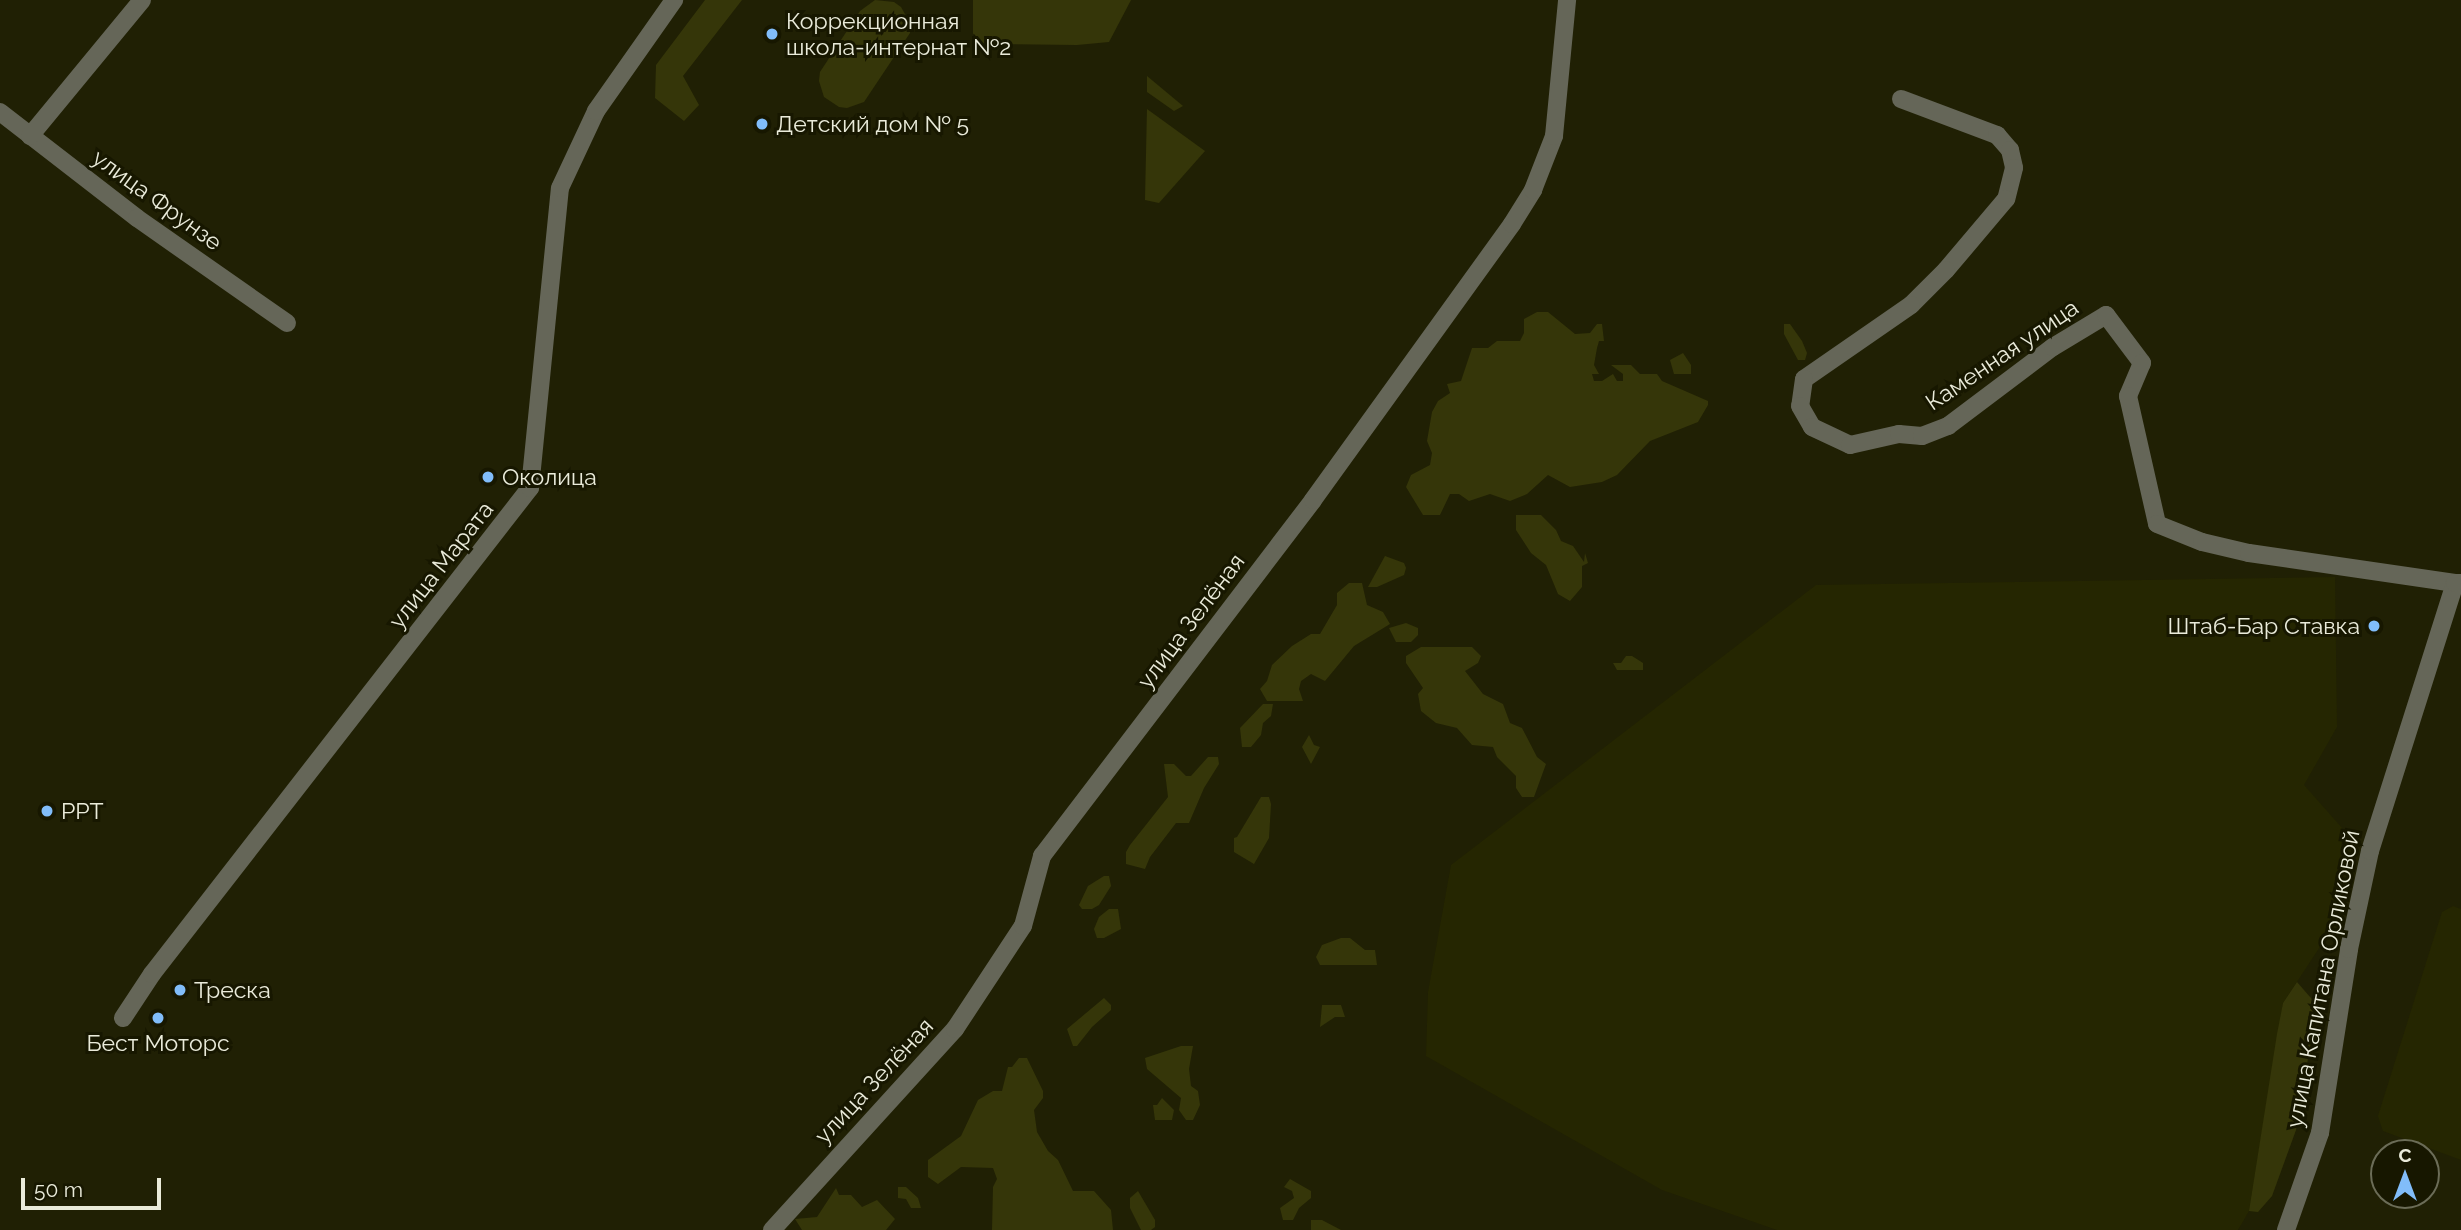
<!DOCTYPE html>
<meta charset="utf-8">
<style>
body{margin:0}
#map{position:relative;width:2461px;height:1230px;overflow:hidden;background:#202004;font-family:Raleway,sans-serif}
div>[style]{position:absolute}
.built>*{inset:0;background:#252601}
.green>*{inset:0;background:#353609}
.minor>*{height:18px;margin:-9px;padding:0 9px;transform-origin:9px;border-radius:9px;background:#656658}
.dots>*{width:19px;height:19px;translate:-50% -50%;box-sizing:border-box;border:4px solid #171700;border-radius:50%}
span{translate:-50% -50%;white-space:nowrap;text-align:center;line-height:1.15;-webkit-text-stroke:6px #171700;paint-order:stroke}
.poi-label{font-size:23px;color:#eaebda}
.left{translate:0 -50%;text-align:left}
.right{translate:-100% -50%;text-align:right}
.street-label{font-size:23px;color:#eaebda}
.north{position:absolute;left:2370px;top:1139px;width:70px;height:70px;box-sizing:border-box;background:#171700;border:2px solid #6b6c57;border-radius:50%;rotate:0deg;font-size:19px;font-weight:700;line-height:28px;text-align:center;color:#eaebda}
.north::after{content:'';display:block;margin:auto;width:24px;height:32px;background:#81bdfa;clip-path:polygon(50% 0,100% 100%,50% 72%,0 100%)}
.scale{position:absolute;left:21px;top:1178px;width:140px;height:32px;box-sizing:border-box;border:4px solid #eaebda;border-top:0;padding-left:9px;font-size:21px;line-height:24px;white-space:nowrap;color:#eaebda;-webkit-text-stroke:5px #171700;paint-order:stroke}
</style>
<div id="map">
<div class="built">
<div style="clip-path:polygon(2335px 577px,2337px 727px,2304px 785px,2343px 829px,2333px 927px,2283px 1003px,2249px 1211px,2238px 1230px,1777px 1230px,1662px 1190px,1426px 1056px,1428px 992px,1451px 865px,1816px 585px)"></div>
<div style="clip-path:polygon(2453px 906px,2461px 909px,2461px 1160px,2383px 1131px,2378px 1116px,2442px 912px)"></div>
</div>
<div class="green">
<div style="clip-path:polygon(705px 0,742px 0,683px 76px,699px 105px,684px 121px,655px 98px,656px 65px)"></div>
<div style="clip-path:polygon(875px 0,894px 2px,901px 7px,910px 23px,910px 33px,864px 102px,847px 108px,839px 107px,824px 97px,819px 81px,820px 72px,860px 11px)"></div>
<div style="clip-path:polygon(973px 0,1131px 0,1109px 42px,1077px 45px,984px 44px,973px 34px)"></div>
<div style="clip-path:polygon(1147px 76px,1183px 106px,1174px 111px,1147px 92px)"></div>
<div style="clip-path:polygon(1147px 109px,1205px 151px,1159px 203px,1145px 200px)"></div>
<div style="clip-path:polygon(1537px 312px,1548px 312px,1575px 334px,1590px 333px,1597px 324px,1602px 324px,1604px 341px,1599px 341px,1597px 348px,1594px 365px,1599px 374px,1592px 374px,1594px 381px,1602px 381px,1613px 374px,1617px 381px,1623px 381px,1623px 374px,1611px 365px,1631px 365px,1640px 374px,1657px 374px,1662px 381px,1708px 401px,1708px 405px,1698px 422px,1650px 441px,1617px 475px,1602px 482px,1570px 487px,1548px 475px,1527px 494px,1510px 501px,1490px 494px,1469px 501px,1459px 494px,1450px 494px,1440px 515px,1423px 515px,1406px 487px,1411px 475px,1430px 465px,1432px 453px,1427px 441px,1432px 412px,1438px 401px,1450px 393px,1447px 384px,1461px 381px,1472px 348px,1488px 348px,1497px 341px,1520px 341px,1524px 333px,1524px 319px)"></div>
<div style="clip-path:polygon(1784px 324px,1790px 324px,1802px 341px,1807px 353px,1805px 360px,1798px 360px,1784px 334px)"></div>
<div style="clip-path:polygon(1683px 353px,1691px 365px,1691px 374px,1674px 374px,1670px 360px)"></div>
<div style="clip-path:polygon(1516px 515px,1541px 515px,1556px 530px,1561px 541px,1573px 546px,1584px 562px,1585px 553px,1588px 563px,1582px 566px,1582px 587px,1570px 601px,1558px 594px,1546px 565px,1531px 553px,1516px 530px)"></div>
<div style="clip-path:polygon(1385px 556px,1404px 563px,1406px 568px,1404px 575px,1377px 587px,1368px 587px)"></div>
<div style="clip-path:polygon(1349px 583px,1362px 583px,1367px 605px,1383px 612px,1390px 624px,1354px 646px,1325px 681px,1311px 674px,1301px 681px,1299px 689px,1303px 701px,1267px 701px,1260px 689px,1267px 681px,1272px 665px,1292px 646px,1311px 634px,1320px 634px,1337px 605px,1337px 593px)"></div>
<div style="clip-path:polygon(1406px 623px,1418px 628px,1418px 635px,1411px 642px,1396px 642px,1389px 628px)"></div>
<div style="clip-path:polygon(1421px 647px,1472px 647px,1481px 656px,1478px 663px,1465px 671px,1483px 694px,1503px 704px,1510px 723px,1522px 728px,1537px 757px,1546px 764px,1534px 797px,1522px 797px,1516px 788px,1516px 776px,1497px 757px,1493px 747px,1472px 745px,1457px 728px,1436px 723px,1421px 711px,1418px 694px,1423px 688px,1406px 663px,1406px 656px)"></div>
<div style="clip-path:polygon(1626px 656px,1632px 656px,1643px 663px,1643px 670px,1617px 670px,1613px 663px,1621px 663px)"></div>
<div style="clip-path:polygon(1263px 704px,1273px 704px,1271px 716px,1263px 723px,1261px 735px,1251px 747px,1242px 747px,1240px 728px)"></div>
<div style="clip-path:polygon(1309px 735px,1314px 745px,1320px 747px,1311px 764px,1302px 747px)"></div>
<div style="clip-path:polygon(1208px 757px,1218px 757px,1219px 764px,1204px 788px,1189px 823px,1176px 823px,1150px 857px,1145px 869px,1126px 864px,1126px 852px,1130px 845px,1168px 797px,1164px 764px,1174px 764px,1186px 776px,1191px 776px)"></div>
<div style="clip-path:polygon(1261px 797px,1269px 797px,1271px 804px,1269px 838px,1254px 864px,1234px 852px,1234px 838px,1237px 837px)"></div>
<div style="clip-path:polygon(1104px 876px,1109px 876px,1111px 886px,1099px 905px,1092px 909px,1082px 909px,1079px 905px,1088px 886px)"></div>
<div style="clip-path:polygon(1109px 909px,1118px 909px,1121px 929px,1104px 938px,1097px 938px,1094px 929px,1099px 917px)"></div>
<div style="clip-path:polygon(1341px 938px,1350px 938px,1365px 950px,1375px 950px,1377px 965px,1320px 965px,1316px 957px,1322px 945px)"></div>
<div style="clip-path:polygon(2297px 982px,2317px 1005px,2296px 1130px,2272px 1196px,2258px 1212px,2249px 1211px,2277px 1034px,2283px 1003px)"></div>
<div style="clip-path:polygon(1104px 998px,1111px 1005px,1111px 1010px,1092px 1027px,1077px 1046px,1073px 1046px,1067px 1029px)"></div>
<div style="clip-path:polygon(1322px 1005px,1341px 1005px,1345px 1017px,1335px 1017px,1320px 1027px)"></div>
<div style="clip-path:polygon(1181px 1046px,1193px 1046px,1189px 1069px,1191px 1086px,1198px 1091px,1200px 1105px,1193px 1120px,1186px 1120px,1179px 1110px,1181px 1098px,1147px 1069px,1145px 1058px)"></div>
<div style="clip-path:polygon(1019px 1058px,1027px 1058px,1043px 1091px,1043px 1098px,1034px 1110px,1037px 1132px,1048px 1151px,1058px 1160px,1073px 1191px,1094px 1191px,1111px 1210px,1113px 1230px,992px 1230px,993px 1187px,997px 1179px,993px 1168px,961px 1167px,938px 1184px,928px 1177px,928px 1160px,961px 1136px,978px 1100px,993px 1091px,1002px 1091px,1008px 1067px,1012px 1067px)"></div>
<div style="clip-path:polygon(1162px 1098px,1174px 1110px,1172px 1120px,1155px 1120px,1153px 1105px,1157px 1105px)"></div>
<div style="clip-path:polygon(1290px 1179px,1311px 1191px,1311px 1198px,1299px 1208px,1293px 1220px,1283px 1220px,1280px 1208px,1294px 1198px,1292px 1191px,1284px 1187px)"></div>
<div style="clip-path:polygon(898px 1187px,906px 1187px,918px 1198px,921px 1208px,911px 1208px,906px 1199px,898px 1198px)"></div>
<div style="clip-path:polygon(836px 1188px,839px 1195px,851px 1195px,862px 1207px,877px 1200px,895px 1219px,886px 1230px,802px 1230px,795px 1219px,817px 1217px)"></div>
<div style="clip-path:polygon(1138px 1191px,1155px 1220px,1155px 1227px,1151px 1230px,1141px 1230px,1130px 1208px,1130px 1198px)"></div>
<div style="clip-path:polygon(1311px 1220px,1322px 1220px,1341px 1230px,1311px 1230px)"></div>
</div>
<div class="minor">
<div style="left:1901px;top:99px;width:103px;rotate:20.6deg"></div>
<div style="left:1997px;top:135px;width:20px;rotate:49deg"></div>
<div style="left:2010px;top:150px;width:18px;rotate:77deg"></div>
<div style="left:2014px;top:168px;width:32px;rotate:104deg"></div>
<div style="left:2006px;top:199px;width:93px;rotate:130.2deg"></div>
<div style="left:1946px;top:270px;width:49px;rotate:135deg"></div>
<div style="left:1911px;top:305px;width:130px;rotate:145.3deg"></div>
<div style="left:1804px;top:379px;width:27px;rotate:98deg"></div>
<div style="left:1800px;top:406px;width:24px;rotate:60deg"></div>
<div style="left:1812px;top:427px;width:42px;rotate:25.3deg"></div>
<div style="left:1850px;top:445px;width:50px;rotate:-12.7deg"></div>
<div style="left:1899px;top:434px;width:23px;rotate:5deg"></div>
<div style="left:1922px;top:436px;width:28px;rotate:-21deg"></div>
<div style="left:1948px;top:426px;width:131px;rotate:-37deg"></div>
<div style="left:2053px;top:347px;width:62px;rotate:-31.1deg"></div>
<div style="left:2106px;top:315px;width:60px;rotate:53.1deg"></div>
<div style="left:2142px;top:363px;width:36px;rotate:113deg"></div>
<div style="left:2128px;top:396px;width:131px;rotate:77.2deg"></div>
<div style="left:2157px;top:524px;width:48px;rotate:21.8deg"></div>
<div style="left:2202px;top:542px;width:48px;rotate:13.2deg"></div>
<div style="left:2249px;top:553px;width:208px;rotate:8.3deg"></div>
<div style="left:0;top:112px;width:173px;rotate:37.7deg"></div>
<div style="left:137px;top:218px;width:183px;rotate:35deg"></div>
<div style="left:30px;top:136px;width:176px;rotate:-50.5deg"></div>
<div style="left:123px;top:1018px;width:53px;rotate:-56.6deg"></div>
<div style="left:152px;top:974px;width:616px;rotate:-52.13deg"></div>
<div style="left:530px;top:488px;width:301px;rotate:-84.3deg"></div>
<div style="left:560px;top:188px;width:85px;rotate:-64.9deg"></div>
<div style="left:596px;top:111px;width:136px;rotate:-54.9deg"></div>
<div style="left:772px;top:1230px;width:272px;rotate:-47.7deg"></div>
<div style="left:955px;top:1029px;width:123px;rotate:-56.6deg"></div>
<div style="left:1023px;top:926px;width:73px;rotate:-74.8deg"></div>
<div style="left:1042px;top:856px;width:447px;rotate:-52.7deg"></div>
<div style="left:1313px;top:500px;width:340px;rotate:-54.2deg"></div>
<div style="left:1512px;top:224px;width:40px;rotate:-58deg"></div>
<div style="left:1533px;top:190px;width:58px;rotate:-68.7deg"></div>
<div style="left:1554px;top:136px;width:137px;rotate:-84.5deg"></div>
<div style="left:2286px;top:1230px;width:103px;rotate:-70.7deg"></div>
<div style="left:2320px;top:1133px;width:186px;rotate:-81deg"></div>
<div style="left:2349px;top:949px;width:100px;rotate:-77.9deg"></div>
<div style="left:2370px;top:851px;width:281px;rotate:-72.4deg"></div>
<div style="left:2455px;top:583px;width:6px"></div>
</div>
<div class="dots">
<div style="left:772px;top:34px;background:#81bdfa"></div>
<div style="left:762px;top:124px;background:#81bdfa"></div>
<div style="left:488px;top:477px;background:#81bdfa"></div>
<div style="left:2374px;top:626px;background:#81bdfa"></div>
<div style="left:47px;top:811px;background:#81bdfa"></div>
<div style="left:180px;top:990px;background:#81bdfa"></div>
<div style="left:158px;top:1018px;background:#81bdfa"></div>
</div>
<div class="poi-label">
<span class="left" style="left:786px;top:34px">Коррекционная<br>школа-интернат №2</span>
<span class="left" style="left:776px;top:124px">Детский дом № 5</span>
<span class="left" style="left:502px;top:477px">Околица</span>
<span class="right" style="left:2360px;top:626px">Штаб-Бар Ставка</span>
<span class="left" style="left:61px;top:811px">РРТ</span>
<span class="left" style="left:194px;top:990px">Треска</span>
<span style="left:158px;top:1043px">Бест Моторс</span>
</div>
<div class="street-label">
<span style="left:157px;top:200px;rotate:36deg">улица Фрунзе</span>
<span style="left:2002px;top:355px;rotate:-34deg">Каменная улица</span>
<span style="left:441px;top:565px;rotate:-52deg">улица Марата</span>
<span style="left:1191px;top:621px;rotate:-53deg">улица Зелёная</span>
<span style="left:2323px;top:979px;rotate:-79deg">улица Капитана Орликовой</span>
<span style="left:874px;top:1081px;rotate:-47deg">улица Зелёная</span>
</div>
<div class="north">С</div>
<div class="scale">50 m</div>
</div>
